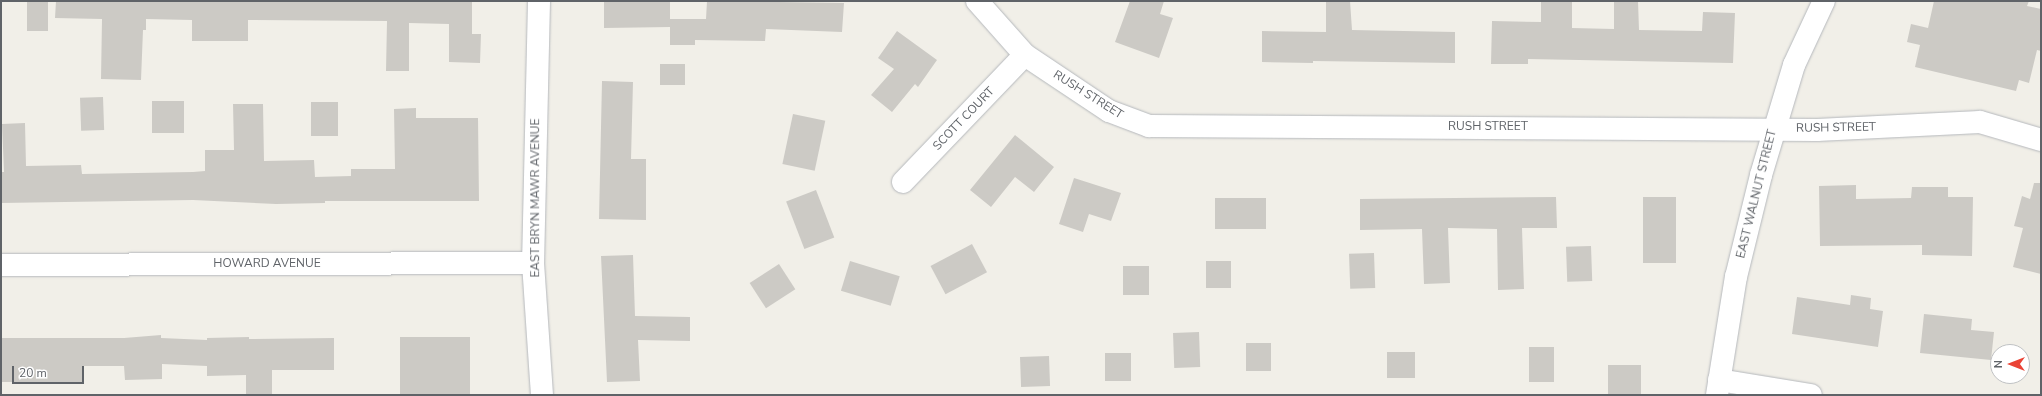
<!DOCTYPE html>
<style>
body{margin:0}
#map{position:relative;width:2042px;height:396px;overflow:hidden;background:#f1efe8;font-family:"Nunito Sans",sans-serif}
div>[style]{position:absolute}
.building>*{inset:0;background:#cccac5;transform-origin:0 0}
.roads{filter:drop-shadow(0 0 1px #b5b8bc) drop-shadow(0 0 1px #b5b8bc)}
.street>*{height:22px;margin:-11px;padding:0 11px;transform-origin:11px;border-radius:11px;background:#fff}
.secondary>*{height:22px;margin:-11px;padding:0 11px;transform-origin:11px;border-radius:11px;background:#fff}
span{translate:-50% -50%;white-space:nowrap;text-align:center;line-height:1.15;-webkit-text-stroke:3.5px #fff;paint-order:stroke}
.street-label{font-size:12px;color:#5f6368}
.frame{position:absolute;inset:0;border:2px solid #5f6368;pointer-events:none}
.north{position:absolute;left:1990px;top:344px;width:40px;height:40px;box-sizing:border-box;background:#fff;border:1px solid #bfc1c3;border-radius:50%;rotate:270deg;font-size:11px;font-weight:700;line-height:16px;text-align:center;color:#5f6368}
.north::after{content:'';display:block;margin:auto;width:14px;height:18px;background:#ea4335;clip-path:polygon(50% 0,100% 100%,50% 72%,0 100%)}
.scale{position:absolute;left:12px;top:366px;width:72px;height:18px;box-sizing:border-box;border:2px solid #5f6368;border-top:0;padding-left:5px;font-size:12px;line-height:14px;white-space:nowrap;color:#5f6368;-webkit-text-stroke:3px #fff;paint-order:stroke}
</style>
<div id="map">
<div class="building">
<div style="left:27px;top:1px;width:21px;height:30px"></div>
<div style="clip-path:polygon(56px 1px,472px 1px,472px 34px,481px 34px,480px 63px,449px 62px,449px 24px,409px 23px,409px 71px,386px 71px,387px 21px,248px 20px,248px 41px,192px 41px,192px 20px,146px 19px,146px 30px,143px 30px,141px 80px,101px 79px,102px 19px,55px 18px)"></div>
<div style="clip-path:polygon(604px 1px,670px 1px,670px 19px,706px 19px,707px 1px,844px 3px,842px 32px,766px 29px,765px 41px,695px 40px,695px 45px,670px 45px,670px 27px,604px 28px)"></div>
<div style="clip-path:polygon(1130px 1px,1164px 1px,1160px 14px,1173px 18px,1159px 58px,1115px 42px)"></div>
<div style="clip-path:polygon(1326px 1px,1350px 1px,1352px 30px,1455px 32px,1455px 63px,1313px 61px,1313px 63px,1262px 62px,1262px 31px,1326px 32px)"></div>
<div style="clip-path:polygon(1541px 1px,1572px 1px,1572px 28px,1614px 29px,1614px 1px,1638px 1px,1639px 30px,1702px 31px,1703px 12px,1735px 13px,1733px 63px,1528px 59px,1528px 64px,1491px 64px,1492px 21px,1541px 22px)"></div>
<div style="clip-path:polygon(1934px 1px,2029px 1px,2027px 6px,2041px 9px,2041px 51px,2037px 50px,2029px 83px,2019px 80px,2016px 91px,1915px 67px,1920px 45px,1907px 42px,1911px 24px,1928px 28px)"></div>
<div style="clip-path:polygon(897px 31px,937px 60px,918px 87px,915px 84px,892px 112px,871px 95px,894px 69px,878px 58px)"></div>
<div style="left:660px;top:64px;width:25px;height:21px"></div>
<div style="clip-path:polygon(602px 81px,633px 82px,631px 159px,646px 159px,646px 220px,599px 219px)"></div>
<div style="left:103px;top:97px;width:33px;height:23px;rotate:88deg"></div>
<div style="left:152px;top:101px;width:32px;height:32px"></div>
<div style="left:311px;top:102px;width:27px;height:34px"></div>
<div style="clip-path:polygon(233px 104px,263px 104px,264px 161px,314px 160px,315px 177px,351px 176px,351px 169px,395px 169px,394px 109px,416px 108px,416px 118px,478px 118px,479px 201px,325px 201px,325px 203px,276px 204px,193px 200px,1px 203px,1px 172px,4px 172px,2px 124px,25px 123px,26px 166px,81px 165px,82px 174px,193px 172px,205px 171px,205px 150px,234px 150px)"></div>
<div style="left:793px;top:114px;width:33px;height:51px;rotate:12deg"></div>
<div style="clip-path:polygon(1015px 135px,1054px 167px,1034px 192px,1015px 177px,991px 207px,970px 190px)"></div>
<div style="clip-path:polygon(1074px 178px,1121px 193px,1111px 221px,1089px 214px,1083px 232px,1059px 224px)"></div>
<div style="clip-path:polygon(2034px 183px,2041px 183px,2041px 274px,2013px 267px,2023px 228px,2014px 226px,2022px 196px,2030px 199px)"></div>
<div style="clip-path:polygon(1856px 185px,1856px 199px,1911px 198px,1912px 187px,1948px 187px,1948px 197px,1973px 197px,1972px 256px,1922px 255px,1922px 245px,1820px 246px,1819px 186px)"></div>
<div style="left:816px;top:190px;width:51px;height:32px;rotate:69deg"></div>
<div style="clip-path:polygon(1556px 197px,1557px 228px,1522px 228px,1524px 289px,1498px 290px,1497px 229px,1448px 228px,1450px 283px,1424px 284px,1422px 229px,1360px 230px,1360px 199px)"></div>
<div style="left:1643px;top:197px;width:33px;height:66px"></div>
<div style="left:1215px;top:198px;width:51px;height:31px"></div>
<div style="left:972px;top:244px;width:32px;height:47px;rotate:62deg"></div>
<div style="left:1591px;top:246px;width:35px;height:25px;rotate:88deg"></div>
<div style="left:1374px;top:253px;width:35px;height:25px;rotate:88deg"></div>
<div style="clip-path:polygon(633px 255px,635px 316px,690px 317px,690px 341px,638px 340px,640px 381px,607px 382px,601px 256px)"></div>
<div style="left:850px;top:261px;width:52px;height:31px;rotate:17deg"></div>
<div style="left:1231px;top:261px;width:27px;height:25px;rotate:90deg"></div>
<div style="left:779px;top:264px;width:30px;height:35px;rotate:57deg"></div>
<div style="left:1123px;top:266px;width:26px;height:29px"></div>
<div style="clip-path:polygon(1851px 295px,1871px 298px,1870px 309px,1883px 311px,1878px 347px,1792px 334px,1797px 297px,1850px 305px)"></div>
<div style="clip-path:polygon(1924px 314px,1972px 319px,1971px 330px,1994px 332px,1991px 360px,1920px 353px)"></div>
<div style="left:1199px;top:332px;width:35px;height:26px;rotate:88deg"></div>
<div style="clip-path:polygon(161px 335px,161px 338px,207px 340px,207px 338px,249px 337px,249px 339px,334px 338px,334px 370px,272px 370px,272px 395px,246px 395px,246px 375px,207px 376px,207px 366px,162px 364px,162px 379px,125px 380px,124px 366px,83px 366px,83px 382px,1px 382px,1px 338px,124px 338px)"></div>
<div style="left:400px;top:337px;width:70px;height:58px"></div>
<div style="left:1246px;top:343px;width:25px;height:28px"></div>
<div style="left:1529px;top:347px;width:25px;height:35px"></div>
<div style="left:1387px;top:352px;width:28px;height:26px"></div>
<div style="left:1105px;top:353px;width:26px;height:28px"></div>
<div style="left:1049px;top:356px;width:30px;height:29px;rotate:88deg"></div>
<div style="left:1608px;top:365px;width:33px;height:30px"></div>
</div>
<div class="roads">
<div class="street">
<div style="left:539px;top:1px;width:262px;rotate:91.3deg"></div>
<div style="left:533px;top:263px;width:132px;rotate:86.1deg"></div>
<div style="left:977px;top:1px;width:72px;rotate:48.4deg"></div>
<div style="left:1025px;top:55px;width:101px;rotate:33.7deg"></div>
<div style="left:1109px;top:111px;width:43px;rotate:20.6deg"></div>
<div style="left:1149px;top:126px;width:668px;rotate:0.34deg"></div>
<div style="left:1817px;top:130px;width:163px;rotate:-2.8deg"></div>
<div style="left:1980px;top:122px;width:64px;rotate:16.4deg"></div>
<div style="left:903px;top:182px;width:176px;rotate:-46.2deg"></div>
<div style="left:1px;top:265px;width:532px;rotate:-0.22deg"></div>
<div style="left:1719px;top:380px;width:93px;rotate:9.3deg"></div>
</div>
<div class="secondary">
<div style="left:1717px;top:395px;width:120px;rotate:-80.9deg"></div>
<div style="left:1736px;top:277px;width:105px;rotate:-76.2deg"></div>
<div style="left:1761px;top:175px;width:115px;rotate:-73.3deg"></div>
<div style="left:1794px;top:65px;width:71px;rotate:-64.9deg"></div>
</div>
</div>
<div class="street-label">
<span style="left:1088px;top:95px;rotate:32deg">RUSH STREET</span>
<span style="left:964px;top:119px;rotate:-46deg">SCOTT COURT</span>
<span style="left:1488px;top:127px">RUSH STREET</span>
<span style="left:1836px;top:128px;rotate:-1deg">RUSH STREET</span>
<span style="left:1757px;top:194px;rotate:-76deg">EAST WALNUT STREET</span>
<span style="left:536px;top:198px;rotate:-90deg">EAST BRYN MAWR AVENUE</span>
<span style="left:267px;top:264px">HOWARD AVENUE</span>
</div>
<div class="frame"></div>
<div class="north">N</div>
<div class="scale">20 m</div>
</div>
